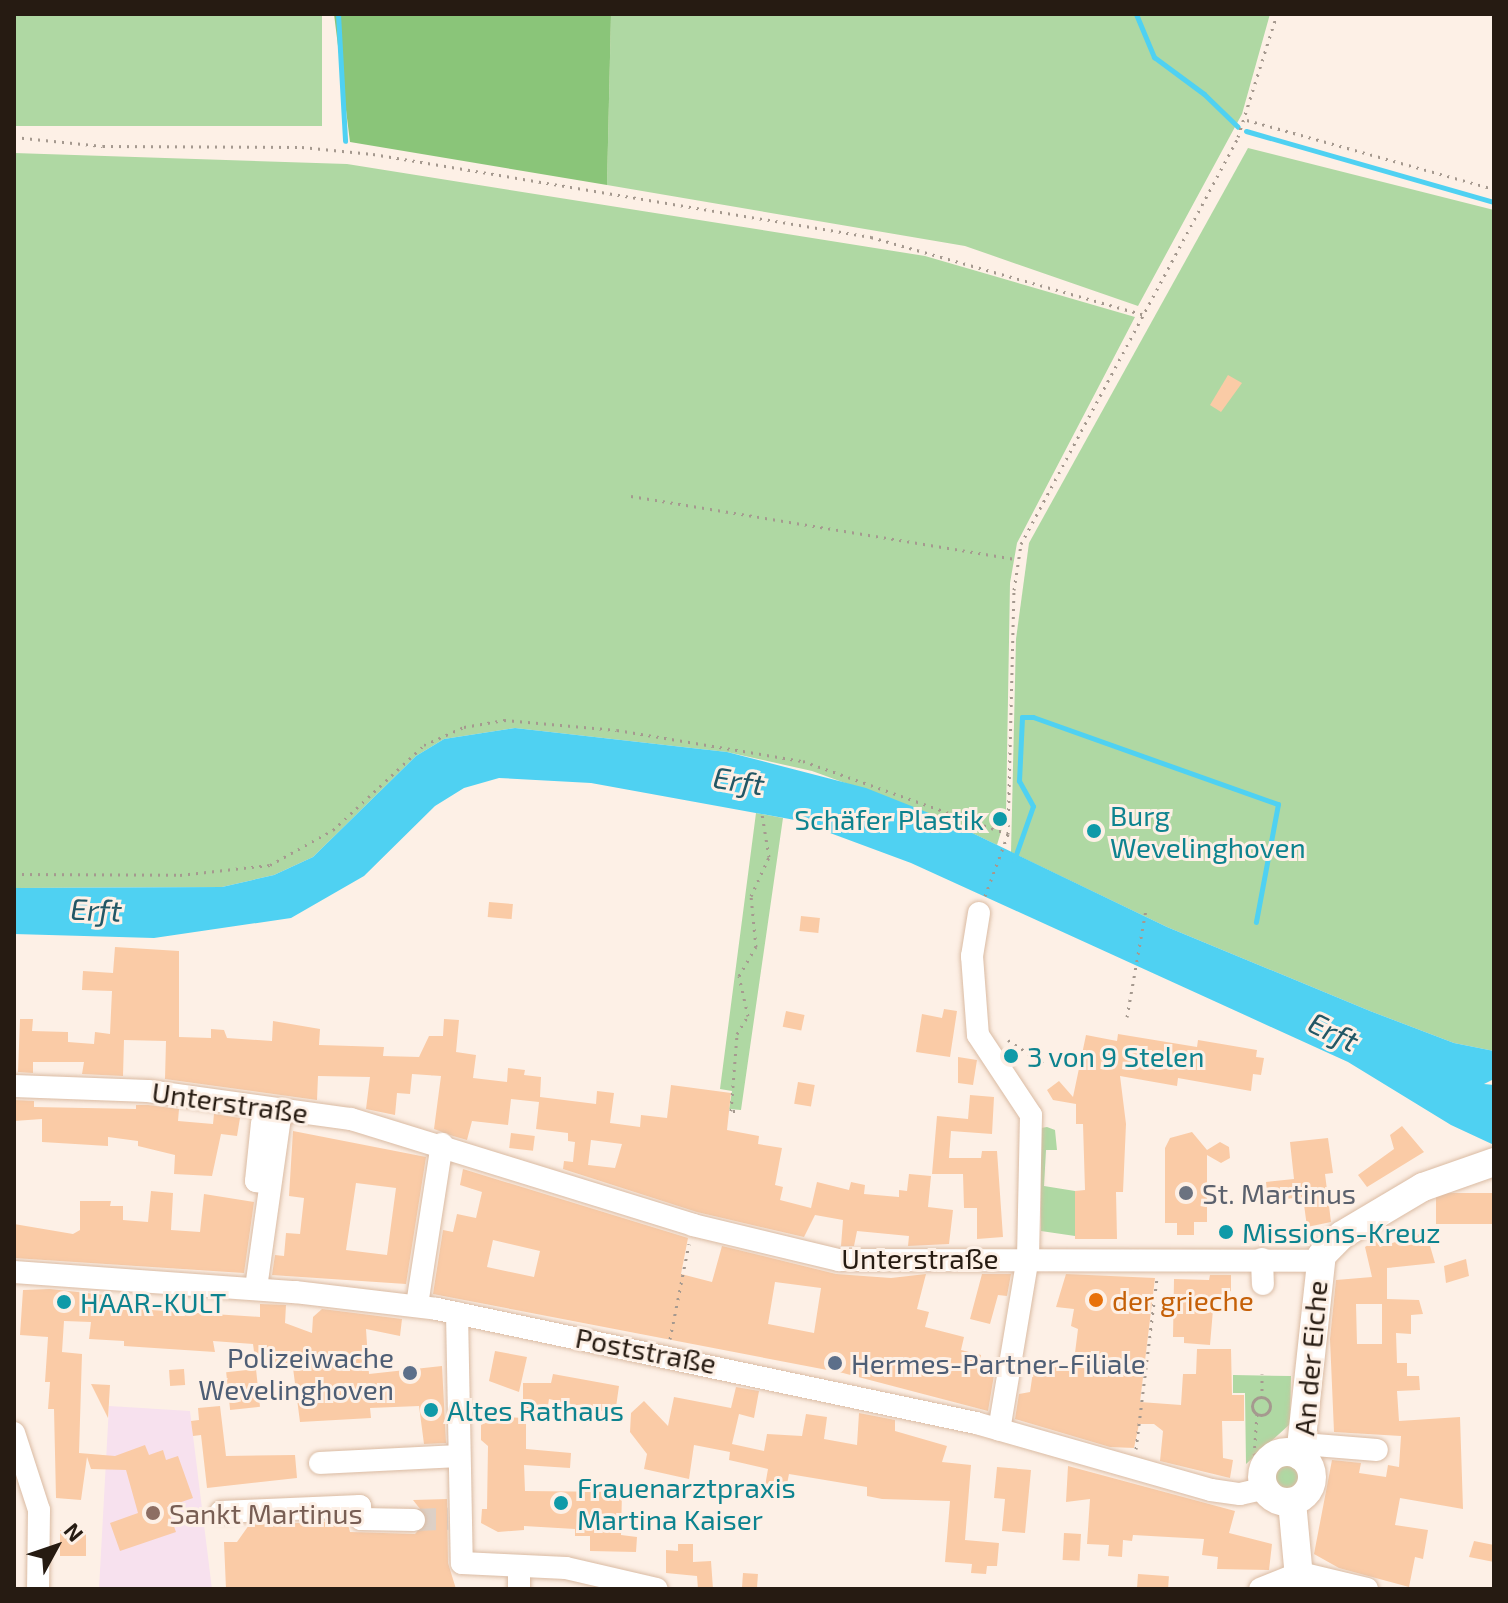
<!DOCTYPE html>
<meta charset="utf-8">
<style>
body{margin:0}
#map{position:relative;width:1508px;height:1603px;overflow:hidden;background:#fdf0e6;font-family:"Exo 2",sans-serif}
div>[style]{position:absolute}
.education>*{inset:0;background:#f7e1ee}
.green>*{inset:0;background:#afd8a3;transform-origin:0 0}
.round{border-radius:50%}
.forest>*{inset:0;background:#8ac579}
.water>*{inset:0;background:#4fd1f2}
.stream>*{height:5px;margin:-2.5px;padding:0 2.5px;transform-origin:2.5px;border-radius:2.5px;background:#4fd1f2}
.building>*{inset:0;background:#facba6;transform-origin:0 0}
.minor-tunnel>*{height:22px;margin-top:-11px;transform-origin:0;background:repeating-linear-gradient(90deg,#ddd0c6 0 22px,transparent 0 33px)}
.path>*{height:3px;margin-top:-1.5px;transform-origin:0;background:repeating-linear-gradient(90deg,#a5998f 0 2px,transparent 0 8px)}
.path>.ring{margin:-1.5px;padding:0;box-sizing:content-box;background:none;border:3px solid #a5998f;border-radius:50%}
.roads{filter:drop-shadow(0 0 2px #dabba3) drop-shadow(0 0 2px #dabba3)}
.minor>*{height:22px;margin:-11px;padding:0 11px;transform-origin:11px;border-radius:11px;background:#fff}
.major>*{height:28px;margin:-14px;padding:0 14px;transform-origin:14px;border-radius:14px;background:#fff}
.major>.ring{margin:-14px;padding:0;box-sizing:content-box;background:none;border:28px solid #fff;border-radius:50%}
.dots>*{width:22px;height:22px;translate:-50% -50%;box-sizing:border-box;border:4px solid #fdf0e6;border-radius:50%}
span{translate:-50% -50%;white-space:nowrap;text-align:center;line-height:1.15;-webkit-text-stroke:6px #fdf0e6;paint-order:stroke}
.culture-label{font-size:28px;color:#0d838f}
.left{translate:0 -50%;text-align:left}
.right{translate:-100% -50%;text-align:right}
.street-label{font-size:28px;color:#261b12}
.worship-label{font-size:28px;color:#5b616d}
.food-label{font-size:28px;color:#c56008}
.service-label{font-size:28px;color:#4e5e75}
.education-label{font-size:28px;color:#785e54}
.water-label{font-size:30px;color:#225765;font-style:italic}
.frame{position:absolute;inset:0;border:16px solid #261b12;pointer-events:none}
.north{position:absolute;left:16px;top:1507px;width:80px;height:80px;-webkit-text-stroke:6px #fdf0e6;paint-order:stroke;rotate:50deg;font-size:22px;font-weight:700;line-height:32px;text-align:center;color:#261b12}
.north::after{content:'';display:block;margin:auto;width:28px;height:36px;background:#261b12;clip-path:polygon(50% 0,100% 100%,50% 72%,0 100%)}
</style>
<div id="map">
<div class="education">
<div style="clip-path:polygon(109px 1406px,190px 1411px,212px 1589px,99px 1589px)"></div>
</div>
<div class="green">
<div style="left:14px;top:14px;width:308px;height:112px"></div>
<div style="clip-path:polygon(611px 14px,1270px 14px,1242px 114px,1138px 306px,965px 246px,607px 185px)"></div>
<div style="clip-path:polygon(1248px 148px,1494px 210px,1494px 1051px,1454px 1043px,1370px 1011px,1167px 927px,1011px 852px,1016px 639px,1029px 543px)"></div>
<div style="clip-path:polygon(14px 153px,347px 164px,925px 256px,1135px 317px,1017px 543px,1010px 583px,1006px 815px,997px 845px,939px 817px,812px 771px,727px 752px,515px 728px,444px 739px,416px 756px,313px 857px,274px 875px,222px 887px,14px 888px)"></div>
<div style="clip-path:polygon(756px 813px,783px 818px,741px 1110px,729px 1109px,732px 1091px,720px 1089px)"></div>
<div style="clip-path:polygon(1047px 1127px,1055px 1130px,1057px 1150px,1046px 1150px,1044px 1186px,1075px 1191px,1075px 1236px,1041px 1231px,1041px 1128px)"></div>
<div style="clip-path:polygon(1233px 1375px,1291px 1376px,1290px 1424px,1246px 1464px,1245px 1393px,1233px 1393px)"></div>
<div class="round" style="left:1275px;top:1463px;width:26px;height:26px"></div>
</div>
<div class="forest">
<div style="clip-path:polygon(334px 14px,611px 14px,607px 185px,350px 142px)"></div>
</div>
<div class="water">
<div style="clip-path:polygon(515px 728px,727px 752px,866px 788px,939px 817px,1167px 927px,1370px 1011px,1454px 1043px,1494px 1051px,1494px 1079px,1484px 1084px,1494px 1085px,1494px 1145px,1451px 1125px,1348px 1062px,911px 863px,795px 820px,591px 783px,499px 778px,464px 788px,435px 806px,364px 876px,291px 918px,154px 938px,14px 934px,14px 888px,222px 887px,274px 875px,313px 857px,416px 756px,444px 739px)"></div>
</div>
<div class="stream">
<div style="left:338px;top:14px;width:127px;rotate:86.8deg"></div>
<div style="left:1136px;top:14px;width:47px;rotate:67.3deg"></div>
<div style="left:1154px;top:57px;width:62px;rotate:36.5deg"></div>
<div style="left:1204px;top:94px;width:47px;rotate:44.1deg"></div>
<div style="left:1246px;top:131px;width:258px;rotate:16deg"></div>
<div style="left:1014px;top:860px;width:57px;rotate:-70.6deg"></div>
<div style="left:1033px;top:806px;width:29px;rotate:-119deg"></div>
<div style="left:1019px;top:781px;width:64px;rotate:-87.3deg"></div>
<div style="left:1022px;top:717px;width:11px"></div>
<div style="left:1033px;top:717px;width:260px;rotate:19.6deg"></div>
<div style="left:1278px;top:804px;width:120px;rotate:100.6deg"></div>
</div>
<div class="building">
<div style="clip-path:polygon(1228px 375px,1242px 383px,1221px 412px,1210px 405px)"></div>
<div style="left:489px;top:902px;width:24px;height:15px;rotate:5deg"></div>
<div style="left:801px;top:916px;width:19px;height:15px;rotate:6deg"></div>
<div style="clip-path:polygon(evenodd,115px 947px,179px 951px,179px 1037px,211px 1038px,211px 1029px,224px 1030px,227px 1038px,272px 1041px,273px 1021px,320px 1029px,319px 1045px,384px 1047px,383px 1056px,419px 1057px,429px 1036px,443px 1036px,444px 1019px,459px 1020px,456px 1052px,476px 1055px,473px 1078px,507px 1082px,508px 1068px,525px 1070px,524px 1075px,541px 1077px,540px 1097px,596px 1104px,597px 1091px,614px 1093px,610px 1123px,640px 1127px,641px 1115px,667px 1118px,671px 1085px,731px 1093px,727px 1130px,759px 1136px,758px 1144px,782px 1148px,775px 1185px,783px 1187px,780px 1200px,811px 1208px,817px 1182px,849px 1190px,851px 1182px,865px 1185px,864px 1194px,899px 1197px,899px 1190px,907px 1191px,909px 1174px,931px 1176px,928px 1207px,953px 1210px,949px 1244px,908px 1246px,909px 1236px,857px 1231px,854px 1246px,841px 1246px,843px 1220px,815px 1215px,804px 1237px,697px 1212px,563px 1169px,564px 1161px,573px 1162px,575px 1142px,568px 1141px,568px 1133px,536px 1129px,539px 1102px,511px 1099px,508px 1125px,472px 1121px,467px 1140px,453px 1136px,434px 1129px,441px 1076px,412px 1074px,410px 1094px,397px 1093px,395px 1115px,366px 1109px,370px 1077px,318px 1076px,317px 1100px,165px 1079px,166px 1041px,124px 1040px,123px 1076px,82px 1074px,84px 1062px,33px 1062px,33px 1073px,18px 1072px,20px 1019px,33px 1019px,32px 1031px,68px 1032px,68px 1042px,94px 1044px,95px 1032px,110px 1034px,112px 991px,82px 990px,83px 971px,113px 973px,115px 947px,591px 1140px,622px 1144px,615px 1168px,588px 1165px,591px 1140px)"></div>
<div style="clip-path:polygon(944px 1009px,957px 1011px,950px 1057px,916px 1052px,922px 1014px,942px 1018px)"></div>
<div style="left:786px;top:1011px;width:19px;height:16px;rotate:12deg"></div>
<div style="clip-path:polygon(1118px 1034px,1197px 1047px,1198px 1040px,1257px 1050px,1256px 1057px,1264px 1058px,1261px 1075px,1253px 1074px,1251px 1091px,1178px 1078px,1177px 1086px,1120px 1076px,1126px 1124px,1123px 1192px,1116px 1192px,1117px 1239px,1075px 1239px,1075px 1191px,1085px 1190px,1083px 1124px,1076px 1124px,1076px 1104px,1053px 1100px,1047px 1090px,1059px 1081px,1073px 1097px,1086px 1035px,1117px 1041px)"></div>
<div style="clip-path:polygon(958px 1057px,977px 1060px,973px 1085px,958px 1083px)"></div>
<div style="left:798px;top:1082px;width:17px;height:22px;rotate:10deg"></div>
<div style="clip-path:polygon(970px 1095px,994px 1097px,992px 1134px,951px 1131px,949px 1158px,981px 1158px,982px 1151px,997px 1151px,1003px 1237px,977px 1239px,977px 1208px,964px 1208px,963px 1174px,932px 1174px,937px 1116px,968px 1119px)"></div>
<div style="clip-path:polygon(14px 1100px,34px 1101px,34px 1107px,136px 1109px,136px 1105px,148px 1105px,179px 1109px,178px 1121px,213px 1124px,214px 1114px,240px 1118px,237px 1136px,221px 1134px,212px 1176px,174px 1174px,175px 1155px,138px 1146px,138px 1141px,108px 1137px,108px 1146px,42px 1142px,42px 1119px,14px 1121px)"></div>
<div style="clip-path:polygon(1402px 1126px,1424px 1152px,1367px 1187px,1358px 1175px,1394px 1149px,1390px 1135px)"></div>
<div style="clip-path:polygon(evenodd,293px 1131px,426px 1157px,406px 1284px,272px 1275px,275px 1255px,284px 1256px,286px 1233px,300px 1234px,304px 1198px,289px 1196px,293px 1131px,356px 1183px,396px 1188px,387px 1255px,346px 1250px,356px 1183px)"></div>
<div style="clip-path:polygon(1192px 1132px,1207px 1150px,1220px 1142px,1229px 1147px,1230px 1158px,1221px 1163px,1207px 1155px,1207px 1222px,1194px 1222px,1194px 1235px,1177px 1235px,1177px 1223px,1165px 1223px,1165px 1148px,1170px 1138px)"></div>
<div style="left:511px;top:1133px;width:24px;height:15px;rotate:7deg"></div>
<div style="clip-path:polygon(1328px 1138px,1333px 1173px,1325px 1174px,1331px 1222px,1307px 1227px,1303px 1197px,1268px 1201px,1266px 1182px,1294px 1179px,1290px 1142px)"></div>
<div style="clip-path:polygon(evenodd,463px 1169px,688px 1238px,681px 1274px,712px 1282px,722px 1246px,836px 1274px,891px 1278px,926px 1274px,917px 1309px,929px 1312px,925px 1327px,964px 1337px,961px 1350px,981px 1355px,978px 1370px,994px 1375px,988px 1411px,843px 1373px,433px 1294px,443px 1230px,453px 1232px,457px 1214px,476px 1218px,482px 1192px,460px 1185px,463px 1169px,493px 1240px,540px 1251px,534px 1277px,487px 1267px,493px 1240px,463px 1169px,775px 1282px,821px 1288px,814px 1333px,768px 1324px,775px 1282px)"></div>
<div style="clip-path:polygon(151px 1191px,173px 1193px,171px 1230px,200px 1232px,204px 1194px,254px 1202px,244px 1273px,14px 1258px,14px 1224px,73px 1234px,80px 1230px,80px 1201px,111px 1201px,110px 1206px,123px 1206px,123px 1220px,148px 1222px)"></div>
<div style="left:1494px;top:1193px;width:31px;height:58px;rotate:90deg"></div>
<div style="clip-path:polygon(evenodd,1426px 1232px,1435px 1263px,1387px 1268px,1387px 1299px,1419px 1300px,1423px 1314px,1411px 1315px,1411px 1334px,1396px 1333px,1397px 1363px,1407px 1363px,1407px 1376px,1419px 1376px,1420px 1390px,1397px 1391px,1399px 1421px,1460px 1417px,1463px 1509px,1400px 1498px,1395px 1525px,1428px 1530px,1423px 1559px,1415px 1557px,1409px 1587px,1339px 1568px,1314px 1554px,1332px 1460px,1361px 1463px,1359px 1473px,1386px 1477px,1388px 1465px,1399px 1467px,1401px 1436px,1334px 1432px,1330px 1339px,1336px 1280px,1372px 1277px,1365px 1247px,1376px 1240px,1380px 1247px,1426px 1232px,1356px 1304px,1382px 1304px,1382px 1344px,1357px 1344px,1356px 1304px)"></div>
<div style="clip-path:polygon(1466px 1259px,1469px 1276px,1446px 1283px,1444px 1266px)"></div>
<div style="clip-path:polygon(982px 1274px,1011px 1274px,1007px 1296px,998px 1295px,990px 1324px,970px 1319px)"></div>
<div style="clip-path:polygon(1066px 1274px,1155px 1278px,1140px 1402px,1181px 1405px,1183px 1374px,1196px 1374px,1197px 1349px,1231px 1349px,1232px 1395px,1244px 1395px,1244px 1421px,1222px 1421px,1223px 1458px,1233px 1460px,1230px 1478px,1160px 1461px,1163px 1431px,1154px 1424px,1139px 1424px,1134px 1448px,1110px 1447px,1015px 1419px,1019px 1394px,1030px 1392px,1034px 1365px,1073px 1369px,1078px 1329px,1071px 1326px,1074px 1309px,1056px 1307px)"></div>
<div style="clip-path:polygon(1210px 1275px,1231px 1275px,1231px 1291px,1214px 1298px,1210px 1345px,1184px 1343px,1184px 1337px,1173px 1337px,1174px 1279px,1209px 1280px)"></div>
<div style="clip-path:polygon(50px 1289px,105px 1295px,104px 1307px,260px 1317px,260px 1304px,286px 1305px,285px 1323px,312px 1333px,313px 1317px,322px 1309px,402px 1319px,400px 1336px,366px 1329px,369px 1374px,442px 1366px,446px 1443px,424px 1444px,419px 1406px,370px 1408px,371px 1418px,300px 1422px,293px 1368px,284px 1369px,283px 1363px,256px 1366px,253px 1344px,213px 1341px,215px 1352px,124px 1346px,124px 1341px,89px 1339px,91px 1322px,64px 1321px,62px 1352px,82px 1354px,79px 1453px,115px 1456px,145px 1445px,149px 1455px,163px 1450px,166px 1460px,178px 1456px,193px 1498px,167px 1507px,176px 1532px,120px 1551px,110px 1523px,138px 1513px,126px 1470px,91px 1469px,87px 1457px,81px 1500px,56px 1498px,54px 1409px,48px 1409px,50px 1382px,45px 1382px,48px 1337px,20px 1335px,23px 1290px)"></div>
<div style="clip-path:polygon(495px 1351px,527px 1357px,519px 1392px,489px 1381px)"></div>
<div style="left:184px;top:1369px;width:16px;height:15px;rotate:86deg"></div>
<div style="left:256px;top:1369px;width:38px;height:30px;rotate:84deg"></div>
<div style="clip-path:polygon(553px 1374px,619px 1386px,615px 1414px,549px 1399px,548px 1406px,523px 1410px,523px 1383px,551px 1383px)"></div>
<div style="clip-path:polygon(91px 1384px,110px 1385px,108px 1418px)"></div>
<div style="clip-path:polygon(736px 1387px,759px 1391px,754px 1418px,739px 1414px,732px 1444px,764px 1451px,767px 1434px,802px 1436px,806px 1414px,827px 1417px,824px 1439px,857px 1445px,859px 1413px,895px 1420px,895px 1431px,947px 1446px,942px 1462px,971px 1465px,965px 1540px,999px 1543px,997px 1566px,987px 1566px,986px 1574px,971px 1573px,972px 1564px,945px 1562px,950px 1501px,882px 1499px,867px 1496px,867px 1487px,789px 1474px,786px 1489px,765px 1486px,768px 1469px,729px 1460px,730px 1452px,694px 1445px,689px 1479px,644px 1469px,647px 1454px,630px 1432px,631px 1413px,644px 1401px,668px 1426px,674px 1397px,731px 1408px)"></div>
<div style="clip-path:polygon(220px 1406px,226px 1456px,295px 1455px,297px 1478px,207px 1488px,201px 1435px,193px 1436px,191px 1421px,199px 1420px,198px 1408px)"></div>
<div style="clip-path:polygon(498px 1417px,526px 1418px,526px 1449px,571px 1453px,570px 1468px,524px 1465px,525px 1491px,622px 1492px,621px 1535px,637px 1537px,636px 1552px,590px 1551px,590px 1536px,575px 1536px,575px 1529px,524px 1526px,524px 1530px,498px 1532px,481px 1523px,482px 1509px,487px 1509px,488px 1446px,481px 1440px,481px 1425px)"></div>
<div style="clip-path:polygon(1068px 1466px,1235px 1511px,1229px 1533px,1272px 1544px,1269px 1570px,1217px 1569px,1218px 1557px,1202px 1555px,1204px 1539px,1133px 1535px,1132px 1541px,1123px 1540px,1122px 1557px,1108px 1556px,1109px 1545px,1087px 1544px,1090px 1499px,1066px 1502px)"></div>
<div style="clip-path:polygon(997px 1467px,1031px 1470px,1025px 1533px,1002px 1531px,1005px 1499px,994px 1498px)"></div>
<div style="clip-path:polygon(447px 1499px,448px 1563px,456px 1589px,226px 1589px,224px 1542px,237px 1542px,249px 1525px,347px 1521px,350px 1532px,415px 1534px,428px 1519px,413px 1500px)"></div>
<div style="left:60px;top:1530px;width:26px;height:26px"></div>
<div style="left:1064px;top:1533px;width:17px;height:27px;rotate:3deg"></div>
<div style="clip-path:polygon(1474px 1541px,1494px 1545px,1494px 1562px,1469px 1557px)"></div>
<div style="clip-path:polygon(678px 1544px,693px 1544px,693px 1562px,711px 1561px,713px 1589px,698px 1589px,697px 1576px,666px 1573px,666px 1550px,678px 1551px)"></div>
<div style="left:743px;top:1573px;width:15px;height:16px;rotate:4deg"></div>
<div style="left:1138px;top:1574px;width:31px;height:15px;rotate:4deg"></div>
</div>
<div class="minor-tunnel">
<div style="left:414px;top:1520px;width:34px;rotate:-2deg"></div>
</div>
<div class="path">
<div style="left:1247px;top:120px;width:256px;rotate:15.6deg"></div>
<div style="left:14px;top:137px;width:89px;rotate:5.8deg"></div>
<div style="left:103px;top:146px;width:199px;rotate:0.3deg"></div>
<div style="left:302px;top:147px;width:71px;rotate:5.6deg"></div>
<div style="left:373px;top:154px;width:505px;rotate:9.46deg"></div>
<div style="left:871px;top:237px;width:282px;rotate:15.9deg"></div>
<div style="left:631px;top:496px;width:391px;rotate:9.3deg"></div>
<div style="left:14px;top:874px;width:166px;rotate:0.3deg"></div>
<div style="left:180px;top:875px;width:91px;rotate:-6.3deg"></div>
<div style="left:270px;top:865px;width:72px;rotate:-29.1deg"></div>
<div style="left:333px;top:830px;width:125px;rotate:-43deg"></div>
<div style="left:424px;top:745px;width:44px;rotate:-24.2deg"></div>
<div style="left:464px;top:727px;width:41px;rotate:-9.9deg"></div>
<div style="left:504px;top:720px;width:113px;rotate:5.1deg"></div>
<div style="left:617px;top:730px;width:189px;rotate:9.5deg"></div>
<div style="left:803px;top:761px;width:218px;rotate:19.6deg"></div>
<div style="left:985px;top:896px;width:66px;rotate:-69.6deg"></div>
<div style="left:1008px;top:834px;width:244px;rotate:-88.6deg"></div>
<div style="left:1014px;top:590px;width:47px;rotate:-81.3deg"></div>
<div style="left:1021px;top:544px;width:461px;rotate:-61.9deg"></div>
<div style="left:1238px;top:137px;width:129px;rotate:-72.4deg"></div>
<div style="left:1127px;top:1017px;width:110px;rotate:-80deg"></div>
<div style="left:1008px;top:1040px;width:45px;rotate:33.3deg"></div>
<div style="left:735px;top:1111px;width:4px;rotate:180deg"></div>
<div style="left:731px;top:1111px;width:77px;rotate:-85.5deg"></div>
<div style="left:737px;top:1034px;width:21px;rotate:-59deg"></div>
<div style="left:748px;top:1016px;width:41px;rotate:-102.7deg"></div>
<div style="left:739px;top:976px;width:34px;rotate:-60deg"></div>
<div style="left:756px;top:947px;width:51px;rotate:-95.6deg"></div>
<div style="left:751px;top:896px;width:43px;rotate:-65.2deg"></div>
<div style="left:769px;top:857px;width:44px;rotate:-99.2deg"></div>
<div style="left:670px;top:1339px;width:97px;rotate:-78.7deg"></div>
<div class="ring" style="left:1252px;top:1397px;width:15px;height:15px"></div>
<div style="left:1262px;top:1398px;width:24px;rotate:-90deg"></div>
<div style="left:1257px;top:1414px;width:39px;rotate:94deg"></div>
<div style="left:1254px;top:1453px;width:18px;rotate:68deg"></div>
<div style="left:1136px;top:1449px;width:172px;rotate:-83deg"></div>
</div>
<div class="roads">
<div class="minor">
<div style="left:979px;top:913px;width:44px;rotate:99.2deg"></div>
<div style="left:972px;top:956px;width:79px;rotate:85.7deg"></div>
<div style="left:978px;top:1035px;width:96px;rotate:56.5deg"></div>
<div style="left:1031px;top:1115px;width:142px;rotate:91.2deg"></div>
<div style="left:1028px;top:1257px;width:175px;rotate:99.5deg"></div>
<div style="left:14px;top:1086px;width:134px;rotate:2.1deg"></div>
<div style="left:148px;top:1091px;width:205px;rotate:7.9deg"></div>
<div style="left:351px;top:1119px;width:358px;rotate:17.2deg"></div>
<div style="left:693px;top:1225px;width:150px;rotate:13.5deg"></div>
<div style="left:839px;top:1260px;width:480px;rotate:0.1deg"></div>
<div style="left:262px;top:1182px;width:6px;rotate:-171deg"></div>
<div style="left:256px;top:1181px;width:58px;rotate:-84.1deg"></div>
<div style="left:1262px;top:1259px;width:25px;rotate:88deg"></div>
<div style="left:14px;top:1272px;width:282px;rotate:4.1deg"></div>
<div style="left:295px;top:1292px;width:143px;rotate:6.8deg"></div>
<div style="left:437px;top:1309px;width:551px;rotate:11.94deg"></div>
<div style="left:976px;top:1423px;width:244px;rotate:15.9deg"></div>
<div style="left:1211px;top:1490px;width:29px;rotate:8deg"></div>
<div style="left:1240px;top:1494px;width:27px;rotate:-13deg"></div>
<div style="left:256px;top:1288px;width:181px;rotate:-82deg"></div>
<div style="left:417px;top:1305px;width:163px;rotate:-81.2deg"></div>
<div style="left:457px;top:1313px;width:250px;rotate:88.9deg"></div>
<div style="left:462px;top:1563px;width:104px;rotate:2.8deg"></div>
<div style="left:566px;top:1568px;width:93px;rotate:13deg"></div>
<div style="left:14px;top:1433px;width:81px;rotate:72deg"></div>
<div style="left:39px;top:1510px;width:79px;rotate:90.7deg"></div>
<div style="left:1303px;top:1444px;width:74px;rotate:4.6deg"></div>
<div style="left:320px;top:1463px;width:138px;rotate:-2.9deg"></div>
<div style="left:221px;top:1512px;width:139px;rotate:-2.5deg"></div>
<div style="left:360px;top:1506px;width:13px;rotate:86deg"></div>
<div style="left:361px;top:1519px;width:53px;rotate:1.1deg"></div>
<div style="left:519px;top:1566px;width:23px;rotate:90deg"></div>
<div style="left:1260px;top:1589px;width:43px;rotate:-21.8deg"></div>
<div style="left:1300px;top:1573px;width:69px;rotate:13.4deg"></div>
</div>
<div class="major">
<div class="ring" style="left:1262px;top:1452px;width:22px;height:22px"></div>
<div style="left:1300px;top:1456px;width:202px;rotate:-83.8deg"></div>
<div style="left:1322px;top:1255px;width:28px;rotate:-45deg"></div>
<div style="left:1342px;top:1235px;width:94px;rotate:-30.7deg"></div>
<div style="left:1423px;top:1187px;width:75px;rotate:-19.4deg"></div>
<div style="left:1292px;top:1502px;width:87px;rotate:84.7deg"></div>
</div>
</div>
<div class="dots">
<div style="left:1000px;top:819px;background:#0f9aa8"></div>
<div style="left:1094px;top:831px;background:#0f9aa8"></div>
<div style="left:1011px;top:1056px;background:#0f9aa8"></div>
<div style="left:1186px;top:1193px;background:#6b7280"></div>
<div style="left:1226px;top:1232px;background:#0f9aa8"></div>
<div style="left:1096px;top:1300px;background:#e8710a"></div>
<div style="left:64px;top:1302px;background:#0f9aa8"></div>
<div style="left:835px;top:1363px;background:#5c6f8a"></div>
<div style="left:410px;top:1373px;background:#5c6f8a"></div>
<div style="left:431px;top:1410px;background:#0f9aa8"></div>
<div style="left:561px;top:1503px;background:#0f9aa8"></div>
<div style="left:153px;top:1513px;background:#8d6e63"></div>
</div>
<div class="culture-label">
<span class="left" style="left:1110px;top:831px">Burg<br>Wevelinghoven</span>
<span class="right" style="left:984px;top:819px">Schäfer Plastik</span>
<span class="left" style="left:1027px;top:1056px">3 von 9 Stelen</span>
<span class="left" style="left:1242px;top:1232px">Missions-Kreuz</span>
<span class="left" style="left:80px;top:1302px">HAAR-KULT</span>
<span class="left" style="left:447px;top:1410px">Altes Rathaus</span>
<span class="left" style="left:577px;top:1503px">Frauenarztpraxis<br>Martina Kaiser</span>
</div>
<div class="street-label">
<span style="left:230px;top:1102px;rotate:8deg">Unterstraße</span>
<span style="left:920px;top:1258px">Unterstraße</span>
<span style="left:646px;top:1350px;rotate:11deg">Poststraße</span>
<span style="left:1310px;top:1358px;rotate:-85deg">An der Eiche</span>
</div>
<div class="worship-label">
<span class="left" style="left:1202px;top:1193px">St. Martinus</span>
</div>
<div class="food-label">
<span class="left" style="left:1112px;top:1300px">der grieche</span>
</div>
<div class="service-label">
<span class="right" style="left:394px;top:1373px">Polizeiwache<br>Wevelinghoven</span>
<span class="left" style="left:851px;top:1363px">Hermes-Partner-Filiale</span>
</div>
<div class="education-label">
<span class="left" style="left:169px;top:1513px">Sankt Martinus</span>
</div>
<div class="water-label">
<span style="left:739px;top:780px;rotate:9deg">Erft</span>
<span style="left:96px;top:909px;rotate:2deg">Erft</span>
<span style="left:1334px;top:1031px;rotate:26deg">Erft</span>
</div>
<div class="frame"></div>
<div class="north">N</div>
</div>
